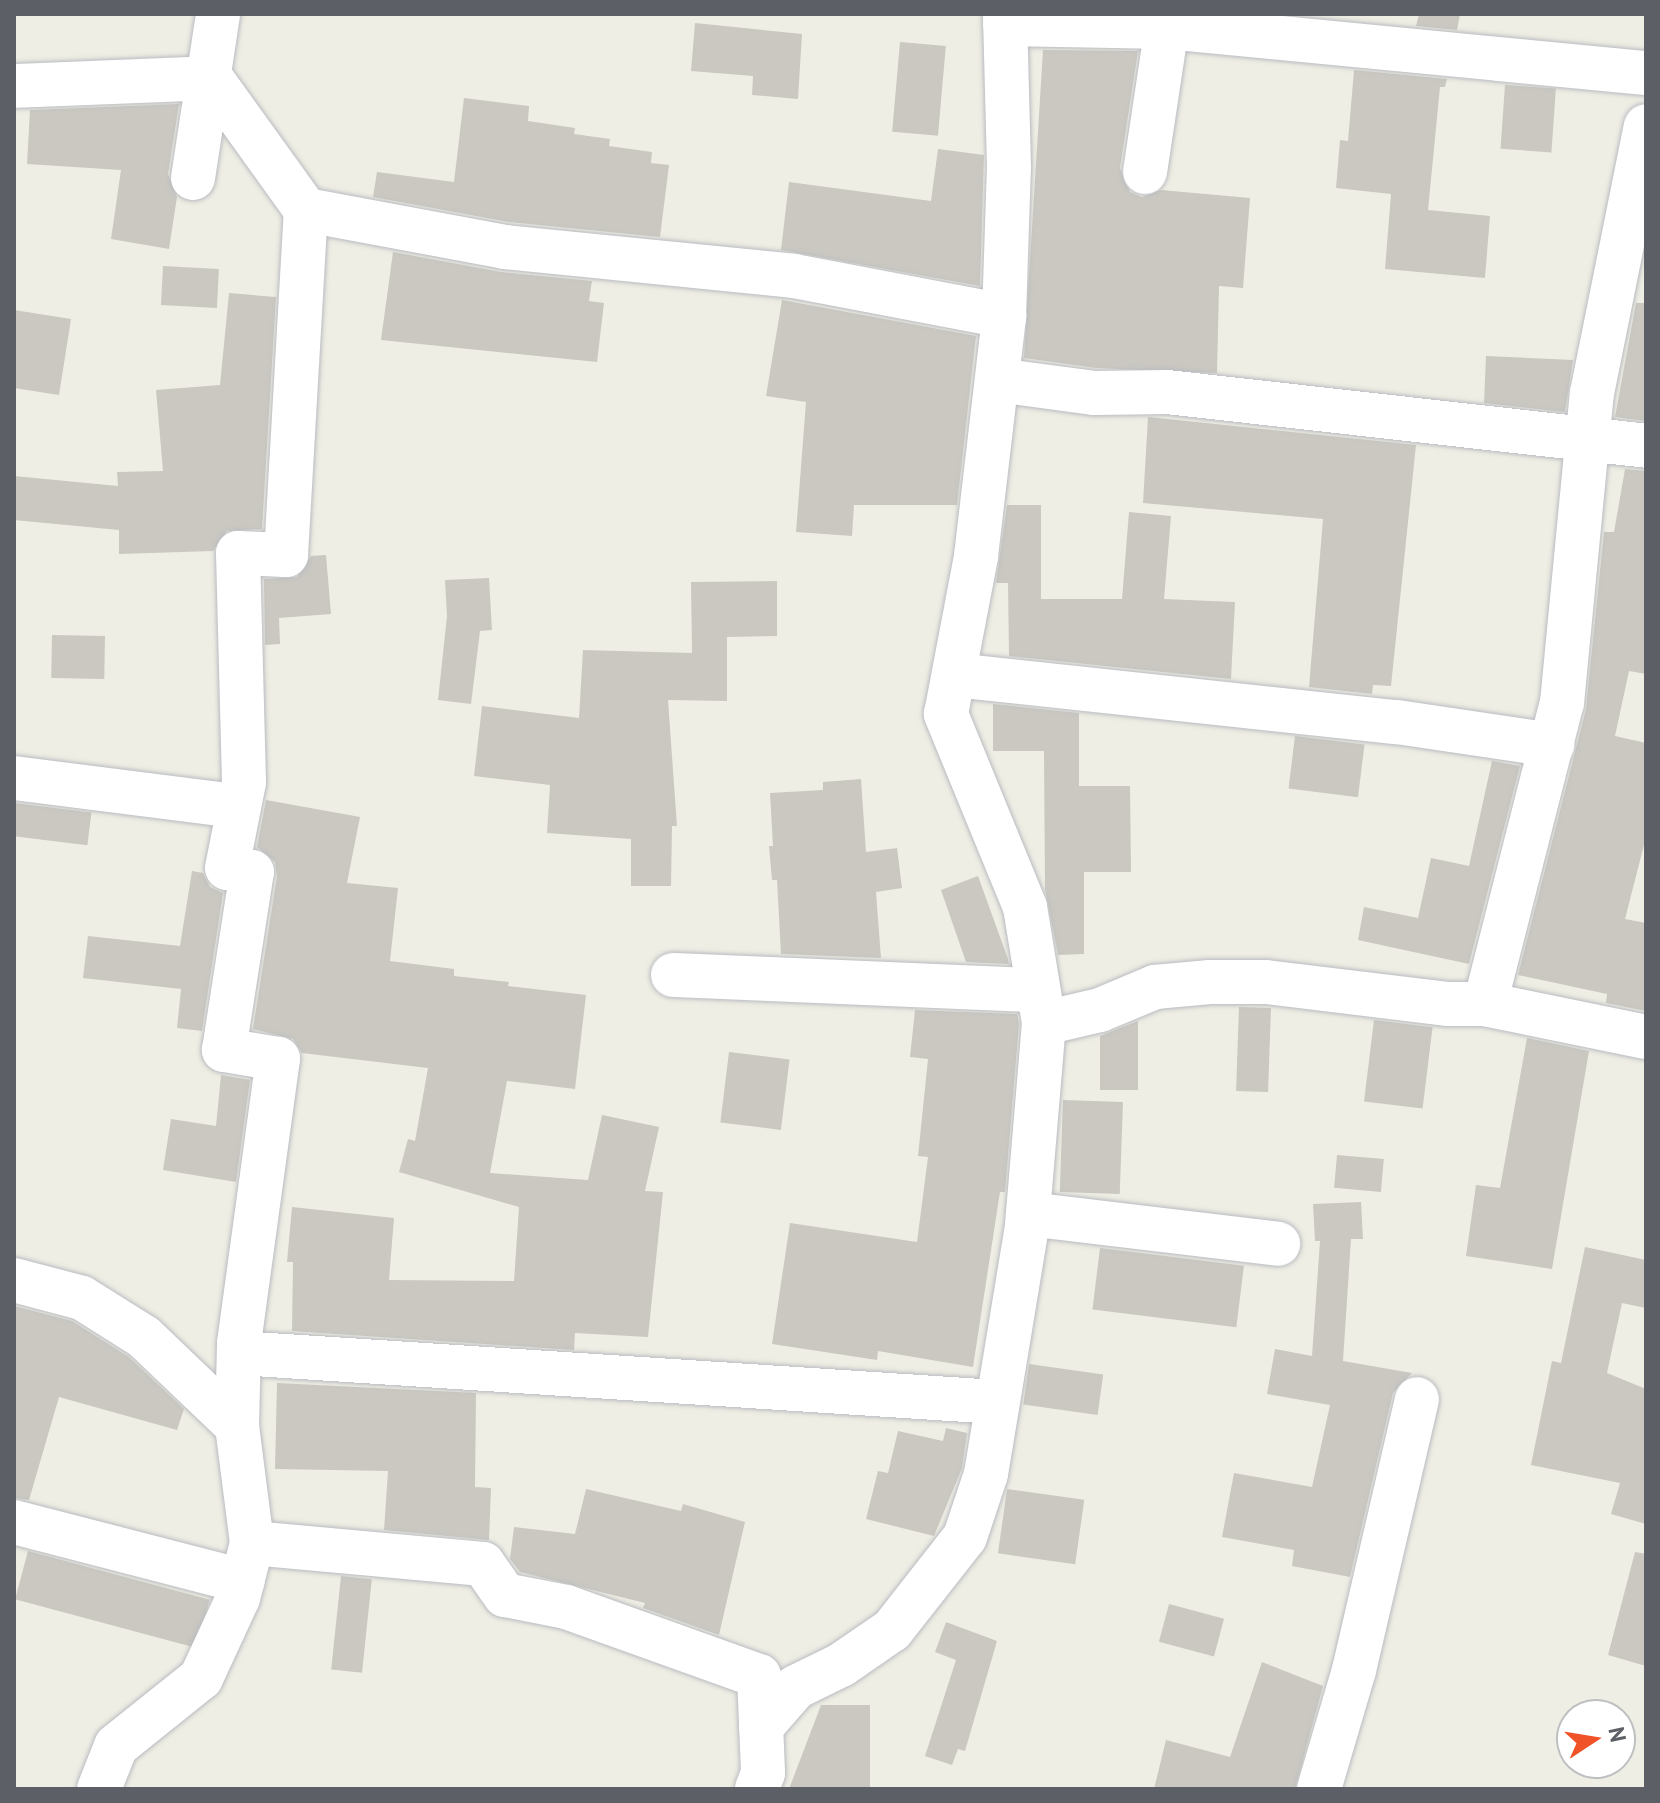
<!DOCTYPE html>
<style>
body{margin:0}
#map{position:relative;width:1660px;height:1803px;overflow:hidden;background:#efeee4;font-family:"PT Sans",sans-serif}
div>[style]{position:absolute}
.building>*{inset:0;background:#cac8c1;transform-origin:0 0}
.roads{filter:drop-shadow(0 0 2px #b9bbc1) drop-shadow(0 0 2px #b9bbc1)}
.minor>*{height:44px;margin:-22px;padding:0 22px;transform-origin:22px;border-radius:22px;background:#fff}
span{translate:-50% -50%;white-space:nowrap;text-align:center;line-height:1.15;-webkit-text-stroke:7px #fff;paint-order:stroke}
.frame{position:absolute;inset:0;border:16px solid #5c5f65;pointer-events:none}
.north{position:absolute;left:1556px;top:1699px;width:80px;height:80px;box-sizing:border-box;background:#fff;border:2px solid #bebfc1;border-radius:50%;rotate:78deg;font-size:22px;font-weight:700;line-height:32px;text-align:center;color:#5c5f65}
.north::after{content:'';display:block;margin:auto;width:28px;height:36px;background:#f15328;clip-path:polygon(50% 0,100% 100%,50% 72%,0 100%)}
</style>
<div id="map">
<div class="building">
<div style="clip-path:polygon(1419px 14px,1460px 14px,1457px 30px,1416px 26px)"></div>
<div style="clip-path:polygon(695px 23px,802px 34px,798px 99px,752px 95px,753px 76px,691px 71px)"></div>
<div style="left:900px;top:42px;width:46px;height:90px;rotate:5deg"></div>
<div style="clip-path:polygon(1043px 50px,1138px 51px,1120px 168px,1130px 192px,1142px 197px,1161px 190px,1250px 198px,1243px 288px,1219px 286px,1217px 373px,1096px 368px,1024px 358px)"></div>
<div style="clip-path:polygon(1354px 70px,1447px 79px,1445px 87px,1440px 87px,1428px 210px,1490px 216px,1485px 278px,1385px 269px,1391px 194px,1336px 188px,1340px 140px,1348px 141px)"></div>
<div style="left:1505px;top:85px;width:51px;height:64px;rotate:4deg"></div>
<div style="clip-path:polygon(464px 98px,529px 106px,528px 121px,575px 128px,574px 134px,610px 139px,609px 146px,652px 152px,651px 163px,669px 165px,660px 237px,509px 222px,373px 197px,377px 172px,454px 182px)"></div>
<div style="clip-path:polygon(179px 104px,168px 174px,177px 197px,169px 249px,111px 239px,121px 170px,27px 164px,30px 110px)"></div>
<div style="clip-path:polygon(938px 149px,984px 155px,980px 286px,781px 250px,789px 182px,931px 201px)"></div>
<div style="clip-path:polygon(393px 252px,501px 272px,592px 281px,589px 301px,604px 303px,597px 362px,381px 340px)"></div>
<div style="left:163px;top:266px;width:56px;height:39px;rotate:3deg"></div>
<div style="clip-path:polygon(229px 293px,276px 297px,262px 529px,227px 531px,213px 551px,119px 554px,119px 530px,14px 520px,14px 476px,118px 486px,117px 472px,163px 471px,156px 390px,220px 385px)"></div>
<div style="clip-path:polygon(782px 300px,976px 336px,957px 505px,854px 505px,852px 536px,796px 532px,806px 402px,766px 396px)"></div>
<div style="clip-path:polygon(1636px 303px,1646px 303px,1646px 421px,1615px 417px)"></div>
<div style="clip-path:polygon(14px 310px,71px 319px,59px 395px,14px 388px)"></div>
<div style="clip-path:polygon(1486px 356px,1573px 360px,1565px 412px,1484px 403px)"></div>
<div style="clip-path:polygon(1148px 417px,1416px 445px,1391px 686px,1373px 685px,1372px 694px,1309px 687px,1323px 519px,1143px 503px)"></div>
<div style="clip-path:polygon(1625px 469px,1646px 471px,1646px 674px,1629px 671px,1615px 736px,1646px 743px,1646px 837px,1625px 919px,1646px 923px,1646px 1011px,1606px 1003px,1607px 994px,1518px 975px,1586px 709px,1604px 532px,1614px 532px)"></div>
<div style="clip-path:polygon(1007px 505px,1041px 505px,1041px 599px,1122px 599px,1129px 512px,1171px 516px,1164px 599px,1235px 602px,1231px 679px,1009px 656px,1008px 583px,996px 583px)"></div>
<div style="clip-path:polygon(326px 555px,331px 614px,279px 618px,280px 644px,265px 645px,264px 579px,297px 577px,311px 556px)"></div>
<div style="clip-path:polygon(489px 578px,492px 630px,480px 631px,471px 704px,438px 700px,447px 616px,445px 580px)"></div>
<div style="clip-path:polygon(777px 581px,777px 636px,727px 637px,727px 701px,668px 700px,677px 826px,672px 826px,671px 886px,631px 886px,631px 839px,547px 833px,550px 785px,474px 776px,482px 706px,579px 718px,583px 650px,692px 653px,691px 582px)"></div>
<div style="left:52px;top:635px;width:53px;height:43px;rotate:1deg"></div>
<div style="clip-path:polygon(993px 704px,1079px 713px,1079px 786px,1130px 786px,1131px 872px,1084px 872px,1084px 954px,1058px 955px,1045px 889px,1044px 751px,993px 751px)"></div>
<div style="left:1295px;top:736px;width:70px;height:53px;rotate:7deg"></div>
<div style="clip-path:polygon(1492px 761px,1520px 766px,1469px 964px,1358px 940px,1364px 907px,1418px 918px,1431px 858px,1469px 866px)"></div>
<div style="clip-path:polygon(861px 779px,866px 852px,897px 848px,902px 888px,876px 892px,881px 958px,781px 954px,777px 880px,772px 880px,769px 846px,773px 846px,770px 793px,823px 790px,823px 782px)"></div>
<div style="clip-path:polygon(266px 800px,360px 817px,347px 883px,398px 888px,390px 961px,454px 969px,454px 976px,509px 982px,508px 986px,586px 995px,575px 1089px,507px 1081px,490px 1173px,588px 1180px,602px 1115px,659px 1127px,645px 1191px,663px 1192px,648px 1337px,575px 1333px,574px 1350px,292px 1331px,293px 1262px,287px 1262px,292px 1207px,394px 1218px,389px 1280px,514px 1281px,519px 1207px,399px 1172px,408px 1139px,415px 1141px,428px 1068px,302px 1053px,293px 1039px,253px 1029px,277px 876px,275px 862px,257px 847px)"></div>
<div style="left:14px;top:803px;width:78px;height:33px;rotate:7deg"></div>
<div style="clip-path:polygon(192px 871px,203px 873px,210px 887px,223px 893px,202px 1031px,177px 1028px,181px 989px,83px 978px,88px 936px,180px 946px)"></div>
<div style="clip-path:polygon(978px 876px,1008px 959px,1009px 964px,966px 962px,941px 890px)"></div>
<div style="left:1239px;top:1007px;width:32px;height:84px;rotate:2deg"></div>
<div style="clip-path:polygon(915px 1010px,1017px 1014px,1019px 1024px,1005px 1192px,1000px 1192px,973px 1367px,878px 1351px,877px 1360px,772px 1344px,790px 1223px,917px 1242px,928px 1157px,918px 1156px,928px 1059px,910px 1057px)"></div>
<div style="left:1374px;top:1020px;width:59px;height:82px;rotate:7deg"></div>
<div style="clip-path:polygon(1138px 1021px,1138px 1090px,1100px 1090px,1100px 1036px)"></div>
<div style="clip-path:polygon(1527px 1038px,1589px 1051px,1552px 1269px,1466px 1256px,1476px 1185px,1500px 1188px)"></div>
<div style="left:729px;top:1052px;width:61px;height:71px;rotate:7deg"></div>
<div style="clip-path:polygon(221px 1075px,250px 1080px,236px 1182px,163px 1170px,171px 1119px,216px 1126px)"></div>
<div style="left:1063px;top:1100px;width:60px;height:92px;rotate:2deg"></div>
<div style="left:1337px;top:1155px;width:47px;height:33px;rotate:5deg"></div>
<div style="clip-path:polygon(1361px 1202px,1363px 1239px,1351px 1239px,1343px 1361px,1412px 1373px,1393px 1393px,1350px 1577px,1292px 1566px,1294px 1550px,1222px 1537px,1234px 1473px,1312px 1487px,1330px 1405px,1267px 1394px,1275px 1349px,1312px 1356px,1320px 1241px,1315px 1241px,1313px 1204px)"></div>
<div style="clip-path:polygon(1585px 1247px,1646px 1260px,1646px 1308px,1622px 1303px,1607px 1373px,1646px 1389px,1646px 1524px,1611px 1514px,1620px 1483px,1531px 1465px,1552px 1361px,1561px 1363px)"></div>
<div style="left:1100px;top:1248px;width:145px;height:62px;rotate:7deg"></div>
<div style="clip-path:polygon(14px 1306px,72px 1321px,129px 1357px,184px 1409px,177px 1430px,59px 1397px,29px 1500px,14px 1498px)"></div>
<div style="left:1029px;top:1364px;width:75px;height:41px;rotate:8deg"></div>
<div style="clip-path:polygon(277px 1383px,476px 1393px,475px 1487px,491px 1488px,489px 1540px,384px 1530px,388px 1471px,275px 1469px)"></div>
<div style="clip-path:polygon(946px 1428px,967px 1433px,962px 1468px,934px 1536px,866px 1519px,878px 1471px,888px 1473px,898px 1431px,943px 1441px)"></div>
<div style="clip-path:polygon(586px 1489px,681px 1511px,683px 1504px,745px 1522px,719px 1635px,643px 1608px,645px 1603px,520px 1572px,510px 1559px,514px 1527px,575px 1534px)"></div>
<div style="left:1007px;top:1489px;width:78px;height:65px;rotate:8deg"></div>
<div style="left:28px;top:1551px;width:188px;height:50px;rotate:15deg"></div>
<div style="clip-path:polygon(1635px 1552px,1646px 1554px,1646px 1666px,1608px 1655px)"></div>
<div style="left:341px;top:1576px;width:31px;height:94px;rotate:6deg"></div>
<div style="left:1169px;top:1604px;width:57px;height:39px;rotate:15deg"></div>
<div style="clip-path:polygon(946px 1622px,997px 1641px,965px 1751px,958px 1749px,952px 1765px,925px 1756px,956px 1660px,935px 1652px)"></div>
<div style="clip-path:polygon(1262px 1662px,1323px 1686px,1295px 1789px,1154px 1789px,1166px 1740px,1230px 1757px)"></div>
<div style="clip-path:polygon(821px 1705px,870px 1705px,870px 1789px,789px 1789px)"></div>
</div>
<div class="roads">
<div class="minor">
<div style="left:1005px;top:24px;width:162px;rotate:1.1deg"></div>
<div style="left:1167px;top:27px;width:481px;rotate:5.5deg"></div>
<div style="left:14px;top:86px;width:197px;rotate:-2.3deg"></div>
<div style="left:211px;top:78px;width:163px;rotate:54.3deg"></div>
<div style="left:1145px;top:172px;width:147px;rotate:-81.4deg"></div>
<div style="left:193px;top:178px;width:166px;rotate:-81.3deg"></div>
<div style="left:997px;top:380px;width:99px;rotate:7.6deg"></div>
<div style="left:1095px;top:393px;width:72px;rotate:-0.8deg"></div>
<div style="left:1167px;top:392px;width:482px;rotate:6.4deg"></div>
<div style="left:954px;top:675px;width:445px;rotate:6.1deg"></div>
<div style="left:1397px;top:722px;width:157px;rotate:8.4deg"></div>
<div style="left:14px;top:778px;width:225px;rotate:7.2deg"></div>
<div style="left:673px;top:975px;width:365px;rotate:2.4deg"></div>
<div style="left:1485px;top:1004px;width:164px;rotate:11.6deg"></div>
<div style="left:1044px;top:1023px;width:57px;rotate:-13.1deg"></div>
<div style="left:1100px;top:1010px;width:60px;rotate:-22.7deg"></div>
<div style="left:1155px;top:987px;width:55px;rotate:-5.2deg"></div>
<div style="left:1210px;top:982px;width:56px"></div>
<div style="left:1266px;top:982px;width:184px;rotate:6.9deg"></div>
<div style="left:1449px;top:1004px;width:36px"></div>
<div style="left:1485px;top:1004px;width:311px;rotate:-75.7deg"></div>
<div style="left:1562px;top:703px;width:311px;rotate:-84.5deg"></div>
<div style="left:1592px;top:393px;width:272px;rotate:-78.6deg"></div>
<div style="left:1028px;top:1214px;width:252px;rotate:6.8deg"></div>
<div style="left:14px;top:1280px;width:70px;rotate:14.8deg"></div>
<div style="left:82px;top:1298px;width:73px;rotate:32.2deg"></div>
<div style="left:144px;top:1337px;width:129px;rotate:43.7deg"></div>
<div style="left:237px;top:1426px;width:118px;rotate:82.7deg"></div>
<div style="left:252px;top:1543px;width:232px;rotate:5.2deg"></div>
<div style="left:483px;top:1564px;width:38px;rotate:55deg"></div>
<div style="left:505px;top:1595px;width:62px;rotate:11.1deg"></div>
<div style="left:566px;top:1607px;width:205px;rotate:19.7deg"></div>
<div style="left:759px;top:1676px;width:97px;rotate:87.6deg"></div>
<div style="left:763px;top:1773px;width:17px;rotate:111deg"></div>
<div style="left:239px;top:1353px;width:760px;rotate:3.7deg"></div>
<div style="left:237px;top:1426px;width:83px;rotate:-88.6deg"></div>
<div style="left:239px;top:1343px;width:287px;rotate:-82.2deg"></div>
<div style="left:278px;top:1059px;width:55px;rotate:-170.5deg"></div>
<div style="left:224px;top:1050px;width:180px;rotate:-81.1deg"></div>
<div style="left:252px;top:872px;width:25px;rotate:-171deg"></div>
<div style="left:227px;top:868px;width:88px;rotate:-78.8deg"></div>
<div style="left:244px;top:782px;width:229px;rotate:-91.5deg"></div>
<div style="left:238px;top:553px;width:48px;rotate:2.4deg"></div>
<div style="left:286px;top:555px;width:346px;rotate:-86.7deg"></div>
<div style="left:306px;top:210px;width:202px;rotate:10.5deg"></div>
<div style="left:505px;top:247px;width:290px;rotate:5.7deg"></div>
<div style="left:794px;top:276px;width:214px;rotate:10.8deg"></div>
<div style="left:14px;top:1522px;width:236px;rotate:14.5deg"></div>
<div style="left:761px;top:1727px;width:53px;rotate:-48.8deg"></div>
<div style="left:796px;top:1687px;width:50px;rotate:-26.1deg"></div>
<div style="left:841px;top:1665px;width:62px;rotate:-34.5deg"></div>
<div style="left:892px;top:1630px;width:118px;rotate:-51.9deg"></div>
<div style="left:965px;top:1537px;width:66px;rotate:-71.6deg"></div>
<div style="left:986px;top:1474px;width:252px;rotate:-80.6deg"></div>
<div style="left:1027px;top:1225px;width:203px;rotate:-85.2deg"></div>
<div style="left:1044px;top:1023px;width:118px;rotate:-99.3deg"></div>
<div style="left:1025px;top:907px;width:209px;rotate:-112.3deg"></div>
<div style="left:946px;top:714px;width:161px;rotate:-79.2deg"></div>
<div style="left:976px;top:556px;width:242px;rotate:-83.3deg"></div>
<div style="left:1004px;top:316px;width:148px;rotate:-88.1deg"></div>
<div style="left:1009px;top:168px;width:154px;rotate:-91.5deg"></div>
<div style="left:99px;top:1789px;width:46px;rotate:-68.4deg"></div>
<div style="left:116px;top:1746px;width:109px;rotate:-38.7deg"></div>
<div style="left:201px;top:1678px;width:88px;rotate:-65.2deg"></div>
<div style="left:238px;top:1598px;width:57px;rotate:-75.7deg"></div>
<div style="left:1319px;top:1789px;width:124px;rotate:-73.6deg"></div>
<div style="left:1354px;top:1670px;width:278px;rotate:-76.9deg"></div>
</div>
</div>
<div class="frame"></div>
<div class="north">N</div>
</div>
